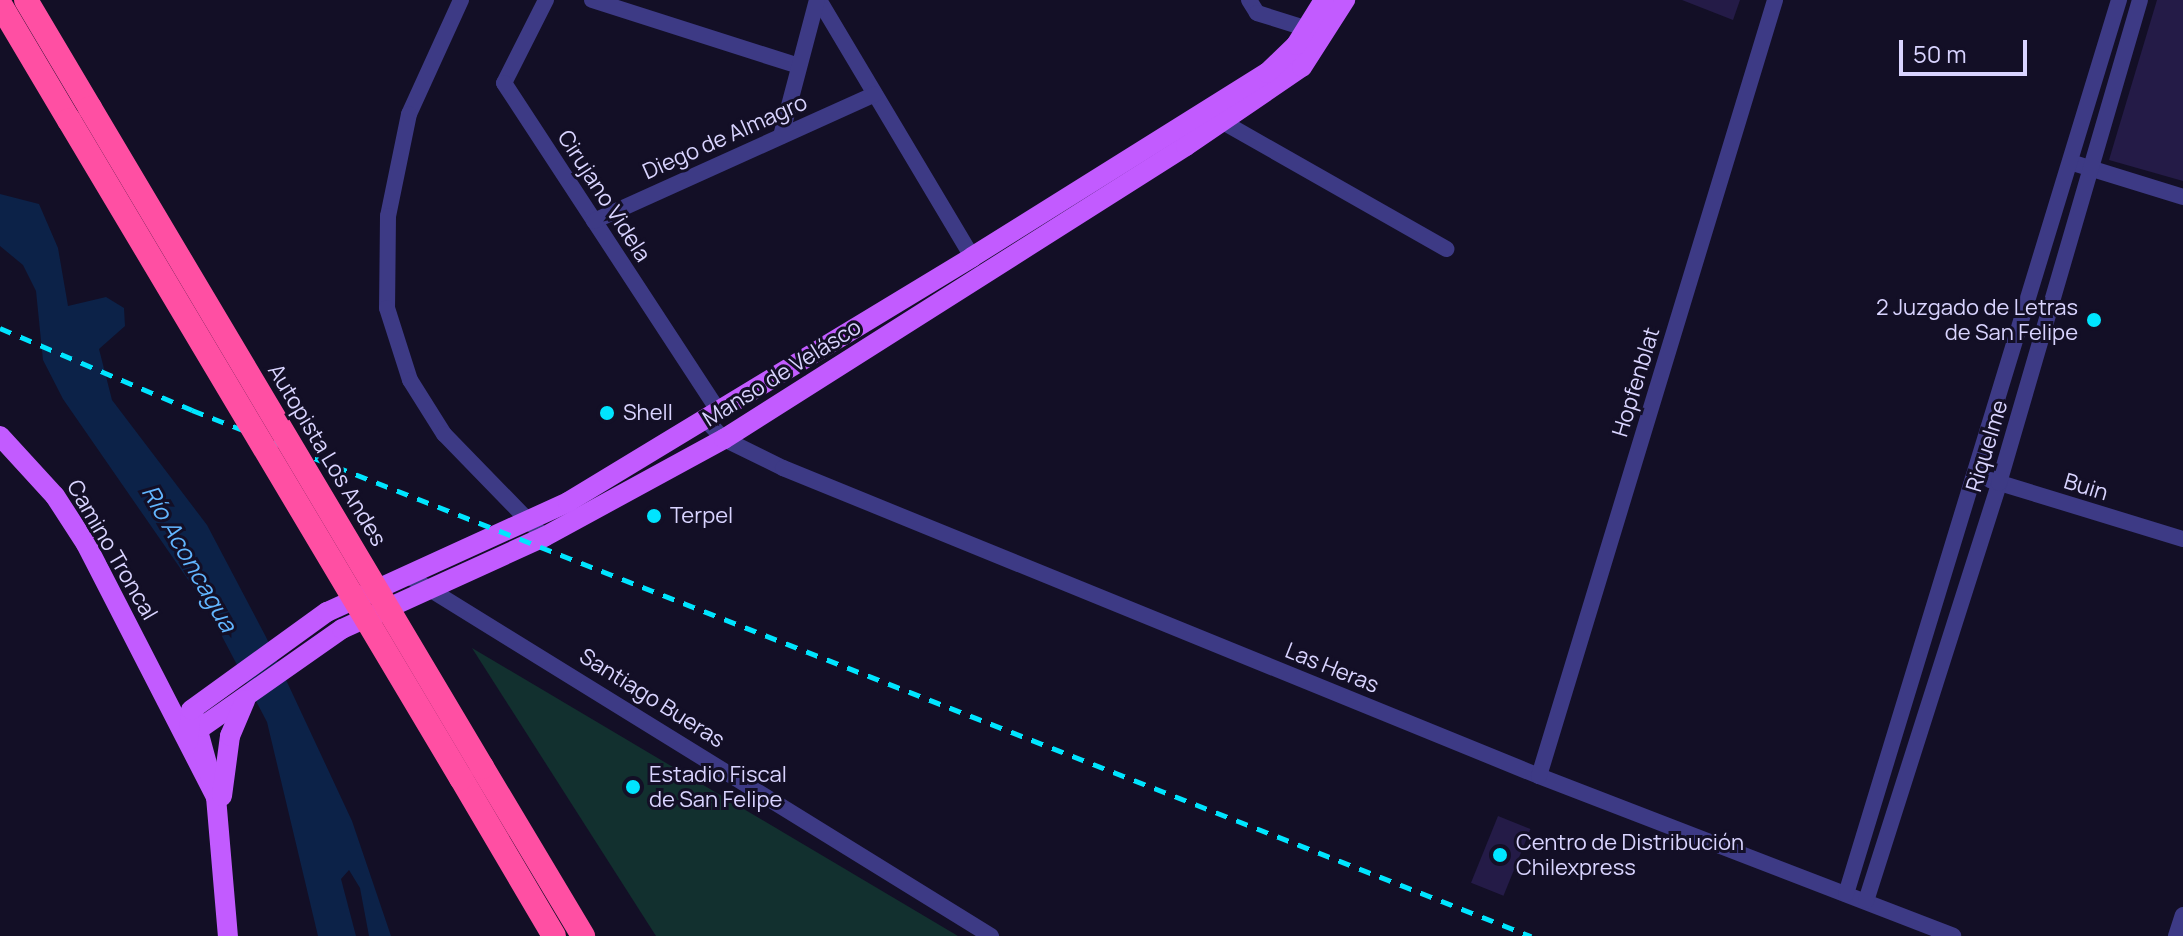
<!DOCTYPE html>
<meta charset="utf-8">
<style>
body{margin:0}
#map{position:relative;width:2183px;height:936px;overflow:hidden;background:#130f26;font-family:Manrope,sans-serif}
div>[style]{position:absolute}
.green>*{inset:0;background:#12302f}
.water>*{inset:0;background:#0c2248}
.building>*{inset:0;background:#241b47;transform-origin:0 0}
.minor>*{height:16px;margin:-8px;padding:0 8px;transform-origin:8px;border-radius:8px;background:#3d3a85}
.major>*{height:20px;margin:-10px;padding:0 10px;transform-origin:10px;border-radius:10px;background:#c25bff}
.highway>*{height:24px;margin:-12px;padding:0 12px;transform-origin:12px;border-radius:12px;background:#ff4fa3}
.rail>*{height:5px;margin-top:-2.5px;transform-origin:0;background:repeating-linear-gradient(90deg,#00e5ff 0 12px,transparent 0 22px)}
.highway-bridge>*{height:24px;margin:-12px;padding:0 12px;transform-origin:12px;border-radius:12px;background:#ff4fa3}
.dots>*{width:22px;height:22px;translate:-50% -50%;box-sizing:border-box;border:4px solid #130f26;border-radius:50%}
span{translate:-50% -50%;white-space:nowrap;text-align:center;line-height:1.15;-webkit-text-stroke:6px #130f26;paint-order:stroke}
.street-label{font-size:22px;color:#d9d4ff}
.poi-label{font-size:22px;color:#d9d4ff}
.right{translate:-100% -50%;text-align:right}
.left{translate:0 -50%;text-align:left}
.water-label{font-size:24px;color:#62b6ff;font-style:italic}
.scale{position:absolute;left:1899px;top:40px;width:128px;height:36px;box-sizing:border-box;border:4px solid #d9d4ff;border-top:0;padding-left:10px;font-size:24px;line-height:28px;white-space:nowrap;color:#d9d4ff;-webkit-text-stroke:6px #130f26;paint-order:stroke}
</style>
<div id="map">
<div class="green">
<div style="clip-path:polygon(472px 648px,958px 936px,656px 936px)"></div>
</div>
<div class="water">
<div style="clip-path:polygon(0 194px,39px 204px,58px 248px,68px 306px,106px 297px,124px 308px,125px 326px,99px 349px,112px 400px,207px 525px,266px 637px,352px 821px,391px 936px,369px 936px,360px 888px,349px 870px,341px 879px,356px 936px,318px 936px,267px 722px,205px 604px,63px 399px,43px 360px,36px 291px,23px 265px,0 246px)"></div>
</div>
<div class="building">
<div style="clip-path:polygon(1682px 0,1740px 0,1733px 20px)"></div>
<div style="clip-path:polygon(2157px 0,2183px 0,2183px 181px,2109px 160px)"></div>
<div style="left:1498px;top:816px;width:35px;height:72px;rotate:22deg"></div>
</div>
<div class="minor">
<div style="left:461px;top:0;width:125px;rotate:114.5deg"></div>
<div style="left:409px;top:114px;width:104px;rotate:101.6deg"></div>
<div style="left:388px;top:216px;width:92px;rotate:90.6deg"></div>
<div style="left:387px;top:308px;width:76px;rotate:72.3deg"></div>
<div style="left:410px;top:380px;width:64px;rotate:57.8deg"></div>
<div style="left:444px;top:434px;width:144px;rotate:45.8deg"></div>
<div style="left:546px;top:0;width:93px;rotate:116.8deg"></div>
<div style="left:504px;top:83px;width:392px;rotate:56.8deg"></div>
<div style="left:592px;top:0;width:217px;rotate:17.7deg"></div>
<div style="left:819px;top:0;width:299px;rotate:59.2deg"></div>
<div style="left:1249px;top:0;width:15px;rotate:58deg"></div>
<div style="left:1257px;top:13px;width:53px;rotate:17.4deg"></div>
<div style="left:1223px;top:122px;width:257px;rotate:29.6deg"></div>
<div style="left:781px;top:136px;width:141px;rotate:-75.2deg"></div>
<div style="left:2070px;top:162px;width:118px;rotate:17.2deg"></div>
<div style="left:594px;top:221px;width:308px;rotate:-24.3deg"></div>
<div style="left:706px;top:420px;width:26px;rotate:47deg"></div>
<div style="left:724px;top:439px;width:66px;rotate:26.2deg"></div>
<div style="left:783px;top:468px;width:816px;rotate:22.17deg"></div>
<div style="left:1539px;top:776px;width:444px;rotate:21.1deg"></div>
<div style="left:1990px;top:480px;width:202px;rotate:17deg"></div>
<div style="left:410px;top:577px;width:683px;rotate:31.71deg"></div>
<div style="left:1539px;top:776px;width:811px;rotate:-73.08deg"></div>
<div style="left:1846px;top:894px;width:935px;rotate:-73.02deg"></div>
<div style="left:1866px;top:901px;width:439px;rotate:-72.3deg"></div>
<div style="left:1999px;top:483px;width:503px;rotate:-73.73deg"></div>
<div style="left:2176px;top:936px;width:22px;rotate:-72deg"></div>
</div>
<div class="major">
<div style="left:0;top:436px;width:81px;rotate:47.5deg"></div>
<div style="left:55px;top:496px;width:57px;rotate:57.1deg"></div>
<div style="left:86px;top:544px;width:284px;rotate:62.8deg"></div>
<div style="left:194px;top:716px;width:84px;rotate:74.8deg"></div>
<div style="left:216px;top:797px;width:140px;rotate:85.1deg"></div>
<div style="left:202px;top:727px;width:171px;rotate:-35deg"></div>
<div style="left:342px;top:629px;width:222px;rotate:-24.5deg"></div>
<div style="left:544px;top:537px;width:205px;rotate:-28.6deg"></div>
<div style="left:724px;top:439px;width:547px;rotate:-32.38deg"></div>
<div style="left:1186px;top:146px;width:140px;rotate:-34.3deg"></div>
<div style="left:1302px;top:67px;width:80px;rotate:-57.3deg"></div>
<div style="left:188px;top:741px;width:31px;rotate:-84deg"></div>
<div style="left:191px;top:710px;width:168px;rotate:-35.8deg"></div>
<div style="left:327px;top:612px;width:265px;rotate:-24.5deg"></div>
<div style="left:568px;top:502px;width:472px;rotate:-31.2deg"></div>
<div style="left:972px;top:257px;width:348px;rotate:-32deg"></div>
<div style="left:1267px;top:73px;width:40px;rotate:-44deg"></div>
<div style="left:1296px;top:45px;width:53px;rotate:-58.1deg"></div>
<div style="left:222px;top:796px;width:61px;rotate:-82.4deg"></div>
<div style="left:230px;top:736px;width:39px;rotate:-67deg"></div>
</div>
<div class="highway">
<div style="left:26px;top:0;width:126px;rotate:59.3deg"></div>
<div style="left:0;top:4px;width:135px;rotate:59.3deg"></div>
<div style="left:482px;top:767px;width:197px;rotate:59.1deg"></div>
<div style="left:461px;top:778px;width:183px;rotate:59.5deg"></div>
</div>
<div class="rail">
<div style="left:0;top:328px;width:209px;rotate:23.1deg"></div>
<div style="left:192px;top:410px;width:1439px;rotate:21.45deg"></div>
</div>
<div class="highway-bridge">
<div style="left:90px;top:108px;width:767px;rotate:59.25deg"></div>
<div style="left:69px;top:120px;width:766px;rotate:59.22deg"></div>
</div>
<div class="dots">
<div style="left:2094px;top:320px;background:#00e5ff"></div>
<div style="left:607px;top:413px;background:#00e5ff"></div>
<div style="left:654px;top:516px;background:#00e5ff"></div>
<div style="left:633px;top:787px;background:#00e5ff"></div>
<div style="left:1500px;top:855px;background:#00e5ff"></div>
</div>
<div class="street-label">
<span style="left:725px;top:137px;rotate:-24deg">Diego de Almagro</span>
<span style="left:604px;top:196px;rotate:57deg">Cirujano Videla</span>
<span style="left:782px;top:373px;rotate:-32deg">Manso de Velásco</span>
<span style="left:1636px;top:382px;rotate:-73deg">Hopfenblat</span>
<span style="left:1987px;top:446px;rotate:-73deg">Riquelme</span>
<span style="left:327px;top:455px;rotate:59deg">Autopista Los Andes</span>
<span style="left:2086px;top:487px;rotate:17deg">Buin</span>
<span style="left:112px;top:550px;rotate:60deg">Camino Troncal</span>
<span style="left:1332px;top:668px;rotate:22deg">Las Heras</span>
<span style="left:652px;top:698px;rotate:32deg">Santiago Bueras</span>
</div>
<div class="poi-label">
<span class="right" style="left:2078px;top:320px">2 Juzgado de Letras<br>de San Felipe</span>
<span class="left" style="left:623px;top:413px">Shell</span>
<span class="left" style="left:670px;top:516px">Terpel</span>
<span class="left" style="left:649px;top:787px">Estadio Fiscal<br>de San Felipe</span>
<span class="left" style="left:1516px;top:855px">Centro de Distribución<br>Chilexpress</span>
</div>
<div class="water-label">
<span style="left:190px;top:558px;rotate:60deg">Río Aconcagua</span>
</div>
<div class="scale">50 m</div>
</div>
